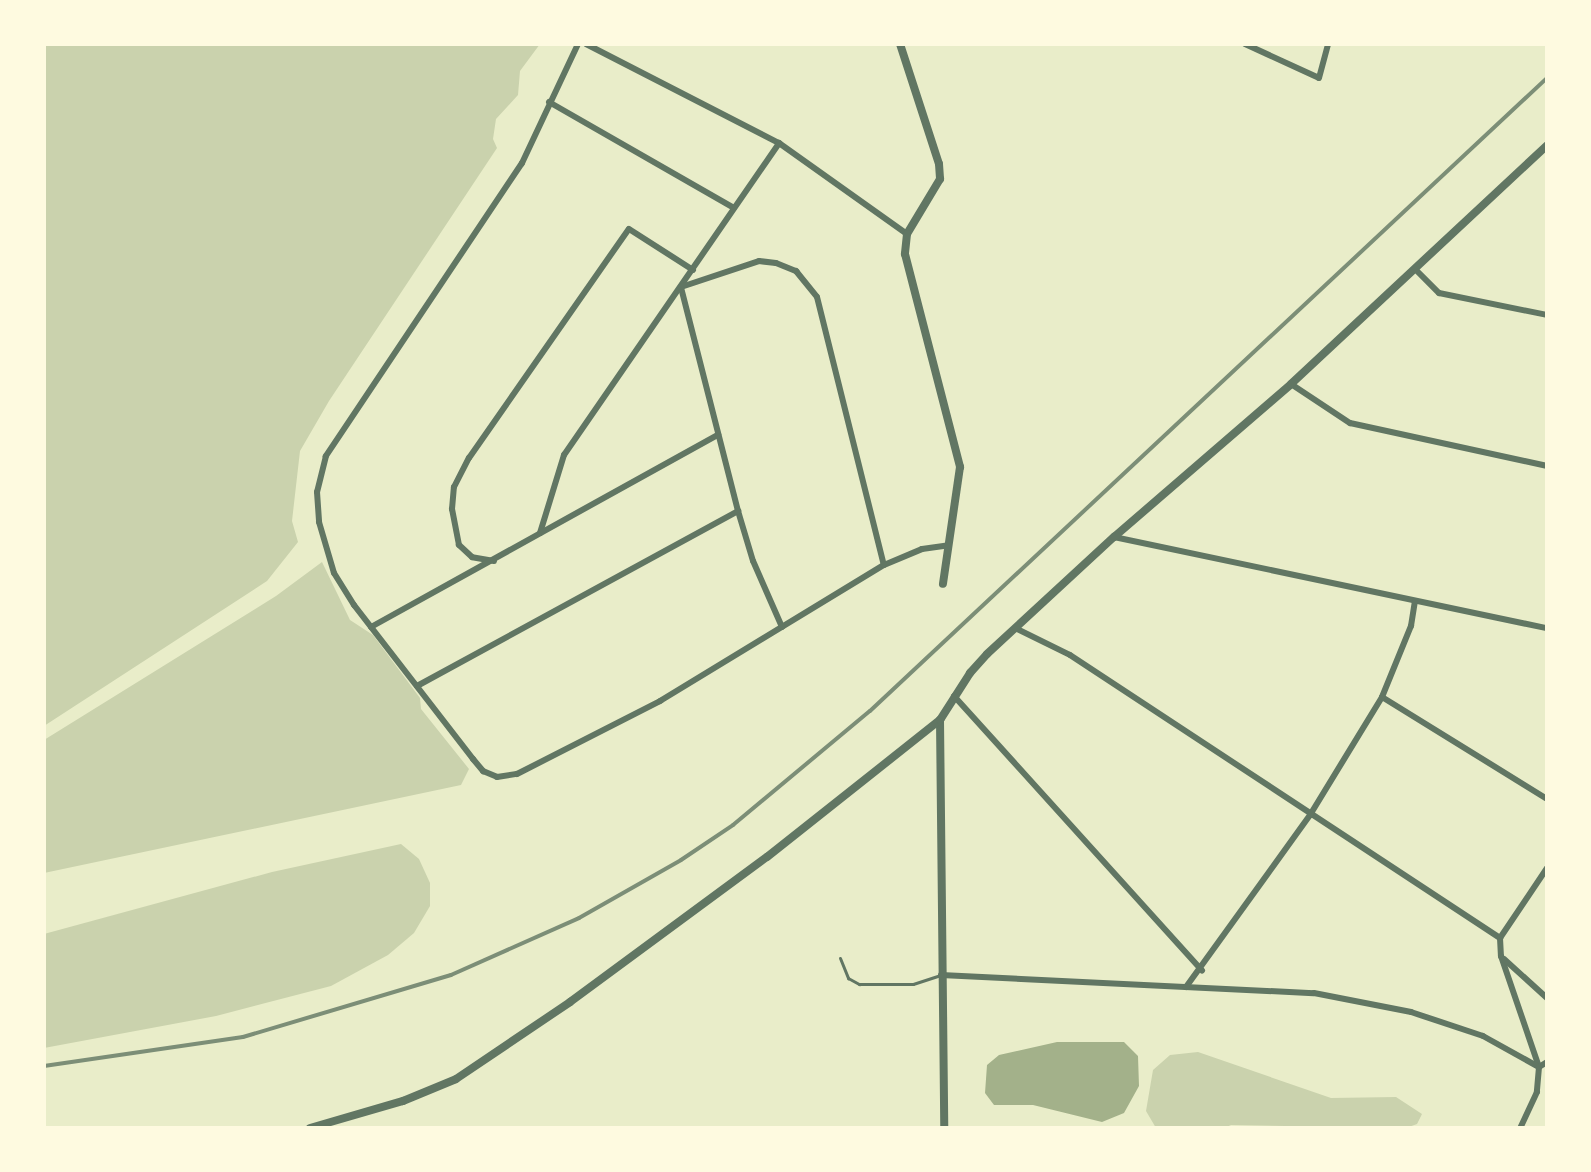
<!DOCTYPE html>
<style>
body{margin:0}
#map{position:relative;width:1591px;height:1172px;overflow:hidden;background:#e9edc9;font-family:"Noto Sans",sans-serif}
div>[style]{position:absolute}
.green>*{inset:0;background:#cad2ad}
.water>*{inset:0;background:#a3b18a}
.service>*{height:3px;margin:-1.5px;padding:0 1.5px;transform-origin:1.5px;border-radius:1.5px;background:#617663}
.minor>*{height:6px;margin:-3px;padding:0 3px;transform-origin:3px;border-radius:3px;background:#617663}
.tertiary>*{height:8px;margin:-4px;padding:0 4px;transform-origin:4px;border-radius:4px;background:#617663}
.rail>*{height:4px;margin:-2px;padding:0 2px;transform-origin:2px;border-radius:2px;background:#7c8e77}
span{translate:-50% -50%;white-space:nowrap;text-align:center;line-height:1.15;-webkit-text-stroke:6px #fefae0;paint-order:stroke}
.frame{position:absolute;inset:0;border:46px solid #fefae0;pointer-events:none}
</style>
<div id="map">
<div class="green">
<div style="clip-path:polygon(44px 44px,540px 44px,520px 71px,518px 95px,496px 119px,493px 139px,497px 148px,329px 401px,300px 451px,292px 521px,298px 542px,267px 581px,44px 726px)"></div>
<div style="clip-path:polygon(322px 562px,350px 620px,373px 635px,420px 698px,421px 709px,469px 769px,461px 785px,44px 873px,44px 740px,276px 596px)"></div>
<div style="clip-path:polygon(401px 844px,419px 859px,430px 883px,430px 906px,414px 933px,388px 955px,331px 986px,216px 1016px,44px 1048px,44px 934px,272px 872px)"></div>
<div style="clip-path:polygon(1198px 1052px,1331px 1098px,1396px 1097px,1422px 1114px,1417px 1124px,1406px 1128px,1231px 1125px,1224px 1128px,1156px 1128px,1146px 1111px,1153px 1070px,1170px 1055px)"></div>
</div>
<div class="water">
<div style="clip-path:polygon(1057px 1042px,1124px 1042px,1138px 1056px,1139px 1086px,1124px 1113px,1102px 1122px,1033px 1105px,994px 1105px,985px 1093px,987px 1065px,999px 1055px)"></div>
</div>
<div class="service">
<div style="left:840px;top:958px;width:22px;rotate:68deg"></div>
<div style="left:848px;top:978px;width:13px;rotate:29deg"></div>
<div style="left:859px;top:984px;width:54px"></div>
<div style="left:913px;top:984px;width:29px;rotate:-18deg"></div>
</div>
<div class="minor">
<div style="left:578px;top:44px;width:132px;rotate:115.2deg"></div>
<div style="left:522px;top:163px;width:353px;rotate:123.8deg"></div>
<div style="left:326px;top:456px;width:37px;rotate:104deg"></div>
<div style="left:317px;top:492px;width:30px;rotate:86deg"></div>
<div style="left:319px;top:522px;width:53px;rotate:73.6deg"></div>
<div style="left:334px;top:573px;width:38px;rotate:58deg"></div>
<div style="left:354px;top:605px;width:195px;rotate:52.3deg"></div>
<div style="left:473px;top:759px;width:16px;rotate:50deg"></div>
<div style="left:483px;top:771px;width:15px;rotate:23deg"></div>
<div style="left:497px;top:777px;width:20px;rotate:-9deg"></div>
<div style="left:517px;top:774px;width:161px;rotate:-27deg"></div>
<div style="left:660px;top:701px;width:262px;rotate:-31.3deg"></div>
<div style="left:884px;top:565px;width:41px;rotate:-22.8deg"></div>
<div style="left:922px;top:549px;width:27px;rotate:-8deg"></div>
<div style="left:586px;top:44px;width:217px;rotate:27.2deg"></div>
<div style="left:779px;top:143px;width:157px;rotate:35.4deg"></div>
<div style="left:1245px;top:44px;width:81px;rotate:24.7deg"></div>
<div style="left:1319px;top:78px;width:35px;rotate:-75deg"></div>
<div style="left:549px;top:102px;width:213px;rotate:29.8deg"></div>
<div style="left:1415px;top:269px;width:34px;rotate:45deg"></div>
<div style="left:1439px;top:293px;width:110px;rotate:11.5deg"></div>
<div style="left:1291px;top:384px;width:71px;rotate:33.5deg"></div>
<div style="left:1350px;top:423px;width:202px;rotate:12.3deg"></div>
<div style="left:540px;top:533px;width:82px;rotate:-72.9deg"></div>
<div style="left:564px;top:455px;width:379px;rotate:-55.4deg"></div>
<div style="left:1114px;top:537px;width:442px;rotate:11.9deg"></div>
<div style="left:494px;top:561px;width:22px;rotate:-170deg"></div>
<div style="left:472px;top:557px;width:18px;rotate:-137deg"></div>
<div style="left:459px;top:545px;width:37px;rotate:-101deg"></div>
<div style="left:452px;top:509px;width:22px;rotate:-85deg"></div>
<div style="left:454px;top:487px;width:33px;rotate:-63deg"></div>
<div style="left:469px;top:458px;width:279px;rotate:-55.1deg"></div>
<div style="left:629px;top:229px;width:76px;rotate:32.6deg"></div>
<div style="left:371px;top:627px;width:397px;rotate:-29deg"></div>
<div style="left:782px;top:627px;width:72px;rotate:-113.7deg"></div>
<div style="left:753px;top:561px;width:52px;rotate:-106.7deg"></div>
<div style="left:738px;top:511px;width:231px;rotate:-104.3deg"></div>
<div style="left:681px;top:287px;width:82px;rotate:-18.4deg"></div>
<div style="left:759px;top:261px;width:17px;rotate:7deg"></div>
<div style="left:776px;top:263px;width:22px;rotate:22deg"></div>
<div style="left:796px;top:271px;width:33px;rotate:51deg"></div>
<div style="left:817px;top:297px;width:276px;rotate:76deg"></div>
<div style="left:1015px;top:628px;width:61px;rotate:26.1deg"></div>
<div style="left:1070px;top:655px;width:515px;rotate:33.35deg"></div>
<div style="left:417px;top:686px;width:366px;rotate:-28.6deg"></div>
<div style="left:954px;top:696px;width:370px;rotate:47.9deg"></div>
<div style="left:1382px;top:697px;width:194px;rotate:31.7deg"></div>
<div style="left:1500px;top:938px;width:18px;rotate:87deg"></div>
<div style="left:1501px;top:956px;width:117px;rotate:71.1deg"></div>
<div style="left:1539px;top:1067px;width:25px;rotate:95deg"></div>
<div style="left:1537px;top:1092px;width:40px;rotate:115deg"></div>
<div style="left:1500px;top:938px;width:84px;rotate:-56.1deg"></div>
<div style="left:1504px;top:959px;width:58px;rotate:42.2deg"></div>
<div style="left:941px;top:975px;width:373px;rotate:2.8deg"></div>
<div style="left:1314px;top:993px;width:99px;rotate:11.1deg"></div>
<div style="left:1411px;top:1012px;width:76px;rotate:18.4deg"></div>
<div style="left:1483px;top:1036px;width:64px;rotate:29deg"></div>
<div style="left:1539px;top:1067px;width:9px;rotate:-32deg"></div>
<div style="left:1186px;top:987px;width:212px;rotate:-54.2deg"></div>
<div style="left:1310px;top:815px;width:138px;rotate:-58.6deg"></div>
<div style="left:1382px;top:697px;width:77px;rotate:-67.8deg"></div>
<div style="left:1411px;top:626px;width:24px;rotate:-81deg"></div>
</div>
<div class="tertiary">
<div style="left:900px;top:44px;width:126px;rotate:72deg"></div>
<div style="left:939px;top:164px;width:15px;rotate:86deg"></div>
<div style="left:940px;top:179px;width:64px;rotate:121deg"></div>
<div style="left:907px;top:234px;width:20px;rotate:96deg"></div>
<div style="left:905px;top:254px;width:220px;rotate:75.5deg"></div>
<div style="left:960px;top:467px;width:118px;rotate:98.3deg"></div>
<div style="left:940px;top:720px;width:408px;rotate:89.4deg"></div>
<div style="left:310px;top:1128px;width:97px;rotate:-16.2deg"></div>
<div style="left:403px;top:1101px;width:57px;rotate:-22.5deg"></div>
<div style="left:456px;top:1079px;width:138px;rotate:-34deg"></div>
<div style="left:570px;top:1002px;width:245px;rotate:-36.4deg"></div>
<div style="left:767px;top:857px;width:221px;rotate:-38.4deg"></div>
<div style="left:940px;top:720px;width:56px;rotate:-57.4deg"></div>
<div style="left:970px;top:673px;width:25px;rotate:-48deg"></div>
<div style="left:987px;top:654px;width:173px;rotate:-42.7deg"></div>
<div style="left:1114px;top:537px;width:234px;rotate:-40.8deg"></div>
<div style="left:1291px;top:384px;width:350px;rotate:-43deg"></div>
</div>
<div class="rail">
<div style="left:44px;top:1066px;width:201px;rotate:-8.3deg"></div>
<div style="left:243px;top:1037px;width:217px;rotate:-16.6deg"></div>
<div style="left:451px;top:975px;width:140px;rotate:-24deg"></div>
<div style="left:579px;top:918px;width:117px;rotate:-29.6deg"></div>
<div style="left:681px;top:860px;width:63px;rotate:-33.9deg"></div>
<div style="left:733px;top:825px;width:178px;rotate:-39.8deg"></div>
<div style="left:870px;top:711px;width:927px;rotate:-43.08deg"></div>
</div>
<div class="frame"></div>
</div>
